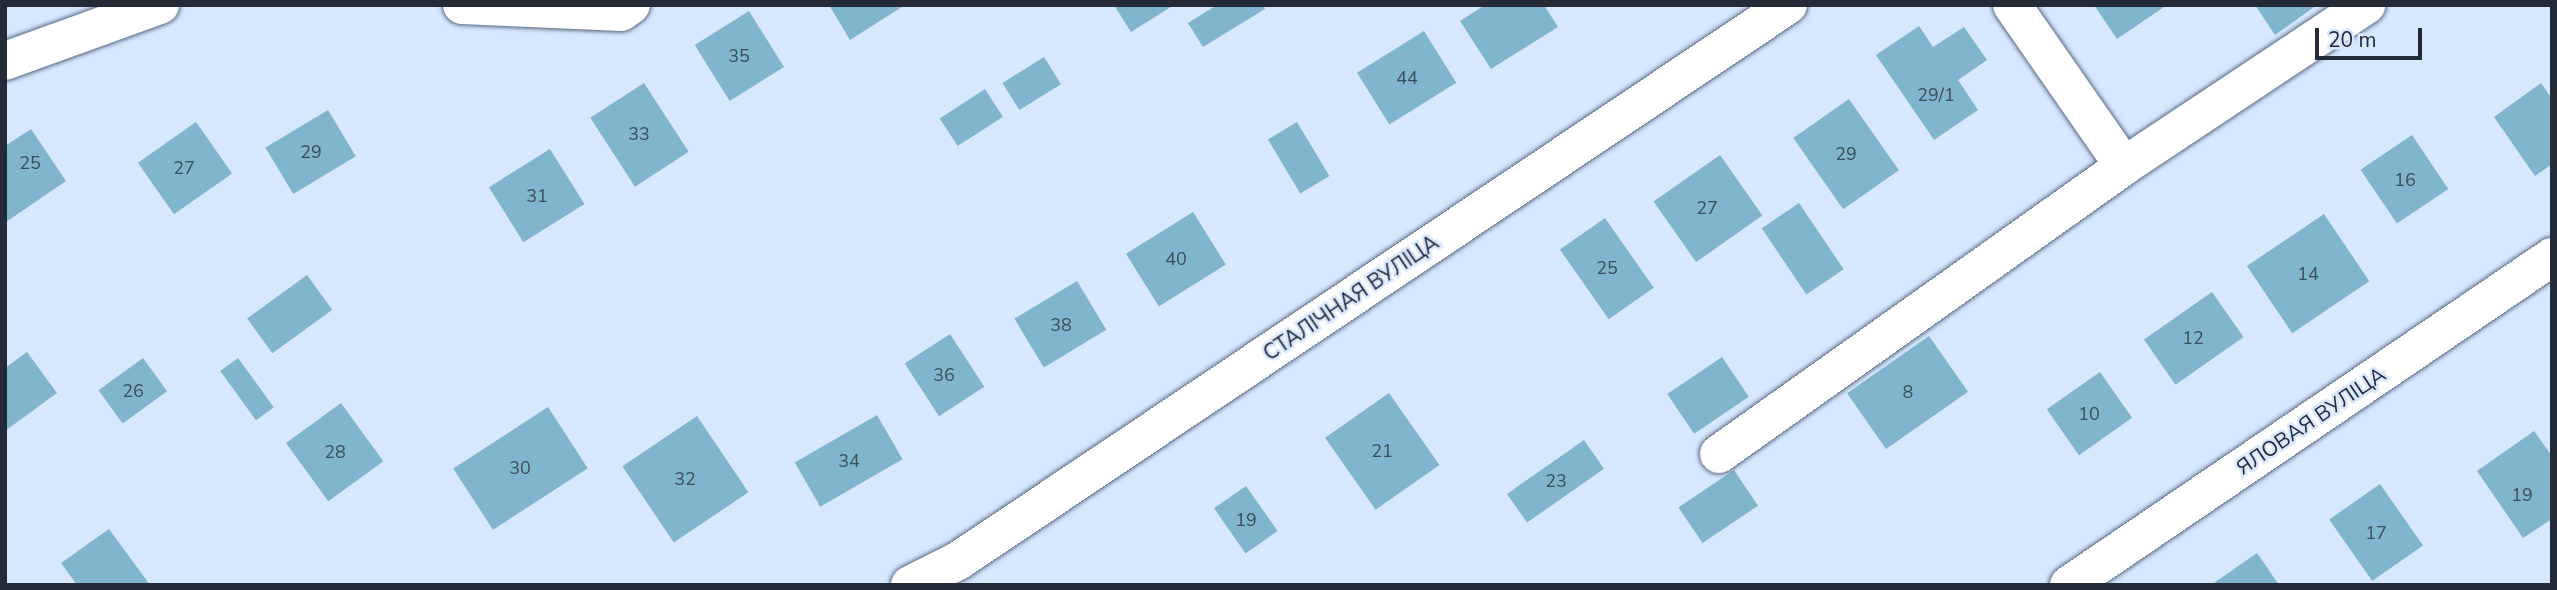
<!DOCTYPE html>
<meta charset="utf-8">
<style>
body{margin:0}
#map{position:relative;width:2557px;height:590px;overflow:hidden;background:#d7e7fe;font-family:"Nunito Sans",sans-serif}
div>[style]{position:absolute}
.building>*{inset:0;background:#81b5cd;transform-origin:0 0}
.roads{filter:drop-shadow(0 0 2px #586982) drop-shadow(0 0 2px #586982)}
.minor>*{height:38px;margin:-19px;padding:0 19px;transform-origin:19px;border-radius:19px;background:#fff}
span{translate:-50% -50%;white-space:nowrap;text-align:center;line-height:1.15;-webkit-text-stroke:5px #d7e7fe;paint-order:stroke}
.number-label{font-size:18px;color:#3b4e5c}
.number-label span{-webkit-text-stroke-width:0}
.street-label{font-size:21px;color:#242b36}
.frame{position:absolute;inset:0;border:7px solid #242b36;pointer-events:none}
.scale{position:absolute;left:2315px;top:28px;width:107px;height:32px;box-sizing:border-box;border:4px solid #242b36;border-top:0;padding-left:9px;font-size:21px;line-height:24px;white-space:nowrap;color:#242b36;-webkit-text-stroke:5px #d7e7fe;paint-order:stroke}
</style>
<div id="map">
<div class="building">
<div style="clip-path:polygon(829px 5px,905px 5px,850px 40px)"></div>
<div style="clip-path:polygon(1114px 5px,1174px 5px,1131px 32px)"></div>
<div style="clip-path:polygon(1217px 5px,1263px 5px,1265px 9px,1203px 47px,1188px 23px)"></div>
<div style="clip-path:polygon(1485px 5px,1544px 5px,1558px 27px,1491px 69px,1460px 21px)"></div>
<div style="clip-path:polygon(2094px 5px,2167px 5px,2117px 39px)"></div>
<div style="clip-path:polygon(2255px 5px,2317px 5px,2275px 35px)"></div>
<div style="left:749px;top:11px;width:66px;height:64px;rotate:58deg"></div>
<div style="clip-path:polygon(1919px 26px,1933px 47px,1964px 27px,1987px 60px,1958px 80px,1978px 110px,1934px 140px,1876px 55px)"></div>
<div style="left:1424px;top:31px;width:61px;height:79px;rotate:58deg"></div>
<div style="left:1044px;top:57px;width:32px;height:49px;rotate:58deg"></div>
<div style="left:644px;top:83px;width:82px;height:64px;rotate:57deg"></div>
<div style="clip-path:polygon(2541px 83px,2552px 99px,2552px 164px,2535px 176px,2494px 117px)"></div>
<div style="left:985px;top:89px;width:33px;height:54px;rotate:57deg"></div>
<div style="left:1849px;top:99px;width:87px;height:68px;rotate:55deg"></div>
<div style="left:328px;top:110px;width:54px;height:73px;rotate:59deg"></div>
<div style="left:196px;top:122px;width:63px;height:71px;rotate:55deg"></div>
<div style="left:1297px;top:122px;width:63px;height:34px;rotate:59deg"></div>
<div style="clip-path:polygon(31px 129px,66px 181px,6px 222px,5px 146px)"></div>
<div style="left:2412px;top:135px;width:65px;height:62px;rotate:56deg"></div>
<div style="left:550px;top:149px;width:65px;height:72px;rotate:58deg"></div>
<div style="left:1720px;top:155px;width:74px;height:81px;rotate:55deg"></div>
<div style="left:1799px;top:203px;width:80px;height:45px;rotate:56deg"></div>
<div style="left:1193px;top:212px;width:62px;height:79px;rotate:58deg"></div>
<div style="left:2324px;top:214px;width:81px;height:93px;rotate:56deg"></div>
<div style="left:1605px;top:218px;width:85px;height:55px;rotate:55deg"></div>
<div style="left:307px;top:275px;width:43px;height:74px;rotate:54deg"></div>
<div style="left:1077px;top:281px;width:57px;height:73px;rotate:59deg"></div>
<div style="left:2212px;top:292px;width:55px;height:83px;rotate:55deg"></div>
<div style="left:950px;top:334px;width:63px;height:54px;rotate:57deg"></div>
<div style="left:1929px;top:336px;width:68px;height:100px;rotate:55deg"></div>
<div style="clip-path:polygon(27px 352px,57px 393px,5px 431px,5px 368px)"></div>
<div style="left:1722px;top:357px;width:48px;height:66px;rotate:56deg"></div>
<div style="left:143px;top:358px;width:41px;height:55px;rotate:54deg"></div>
<div style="left:238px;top:358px;width:61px;height:22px;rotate:54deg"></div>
<div style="left:2100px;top:372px;width:56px;height:65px;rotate:55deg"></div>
<div style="left:1389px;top:393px;width:88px;height:78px;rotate:55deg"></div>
<div style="left:341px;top:403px;width:72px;height:68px;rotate:54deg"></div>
<div style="left:548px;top:407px;width:73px;height:113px;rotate:57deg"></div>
<div style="left:877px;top:415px;width:51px;height:95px;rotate:60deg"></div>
<div style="left:697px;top:416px;width:92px;height:90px;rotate:56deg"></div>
<div style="clip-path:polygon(2534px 431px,2552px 456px,2552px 519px,2523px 538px,2477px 471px)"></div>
<div style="left:1584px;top:440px;width:35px;height:94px;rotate:55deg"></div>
<div style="left:1734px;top:470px;width:43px;height:67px;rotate:56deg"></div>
<div style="left:2380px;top:484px;width:75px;height:62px;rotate:55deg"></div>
<div style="left:1246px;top:486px;width:55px;height:39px;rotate:55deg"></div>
<div style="clip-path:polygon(109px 529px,150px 585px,77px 585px,61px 563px)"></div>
<div style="clip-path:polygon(2257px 553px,2279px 585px,2211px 585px)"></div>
</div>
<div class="roads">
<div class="minor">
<div style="left:462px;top:5px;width:159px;rotate:2.5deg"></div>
<div style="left:621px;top:12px;width:12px;rotate:-35deg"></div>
<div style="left:2012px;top:5px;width:196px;rotate:55.2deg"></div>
<div style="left:5px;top:61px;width:165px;rotate:-19.9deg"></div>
<div style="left:1719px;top:454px;width:497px;rotate:-35.4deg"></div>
<div style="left:2124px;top:166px;width:291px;rotate:-33.6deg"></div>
<div style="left:910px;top:585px;width:54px;rotate:-26.6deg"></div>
<div style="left:958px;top:561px;width:999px;rotate:-33.82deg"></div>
<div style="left:2069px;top:585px;width:584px;rotate:-34.18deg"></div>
</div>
</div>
<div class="number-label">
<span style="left:739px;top:56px">35</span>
<span style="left:1407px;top:78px">44</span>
<span style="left:1936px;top:95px">29/1</span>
<span style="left:639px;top:134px">33</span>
<span style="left:311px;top:152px">29</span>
<span style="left:1846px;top:154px">29</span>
<span style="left:30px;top:163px">25</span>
<span style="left:184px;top:168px">27</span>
<span style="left:2405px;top:180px">16</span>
<span style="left:537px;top:196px">31</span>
<span style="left:1707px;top:208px">27</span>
<span style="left:1176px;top:259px">40</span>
<span style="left:1607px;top:268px">25</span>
<span style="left:2308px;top:274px">14</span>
<span style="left:1061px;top:325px">38</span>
<span style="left:2193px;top:338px">12</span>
<span style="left:944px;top:375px">36</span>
<span style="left:133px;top:391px">26</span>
<span style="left:1908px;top:392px">8</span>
<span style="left:2089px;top:414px">10</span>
<span style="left:1382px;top:451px">21</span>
<span style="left:335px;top:452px">28</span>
<span style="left:849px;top:461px">34</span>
<span style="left:520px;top:468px">30</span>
<span style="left:685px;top:479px">32</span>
<span style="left:1556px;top:481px">23</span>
<span style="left:2522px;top:495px">19</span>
<span style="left:1246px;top:520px">19</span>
<span style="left:2376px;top:533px">17</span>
</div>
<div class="street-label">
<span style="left:1351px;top:298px;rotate:-34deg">СТАЛІЧНАЯ ВУЛІЦА</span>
<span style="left:2311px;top:421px;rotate:-34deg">ЯЛОВАЯ ВУЛІЦА</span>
</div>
<div class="frame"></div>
<div class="scale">20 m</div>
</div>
